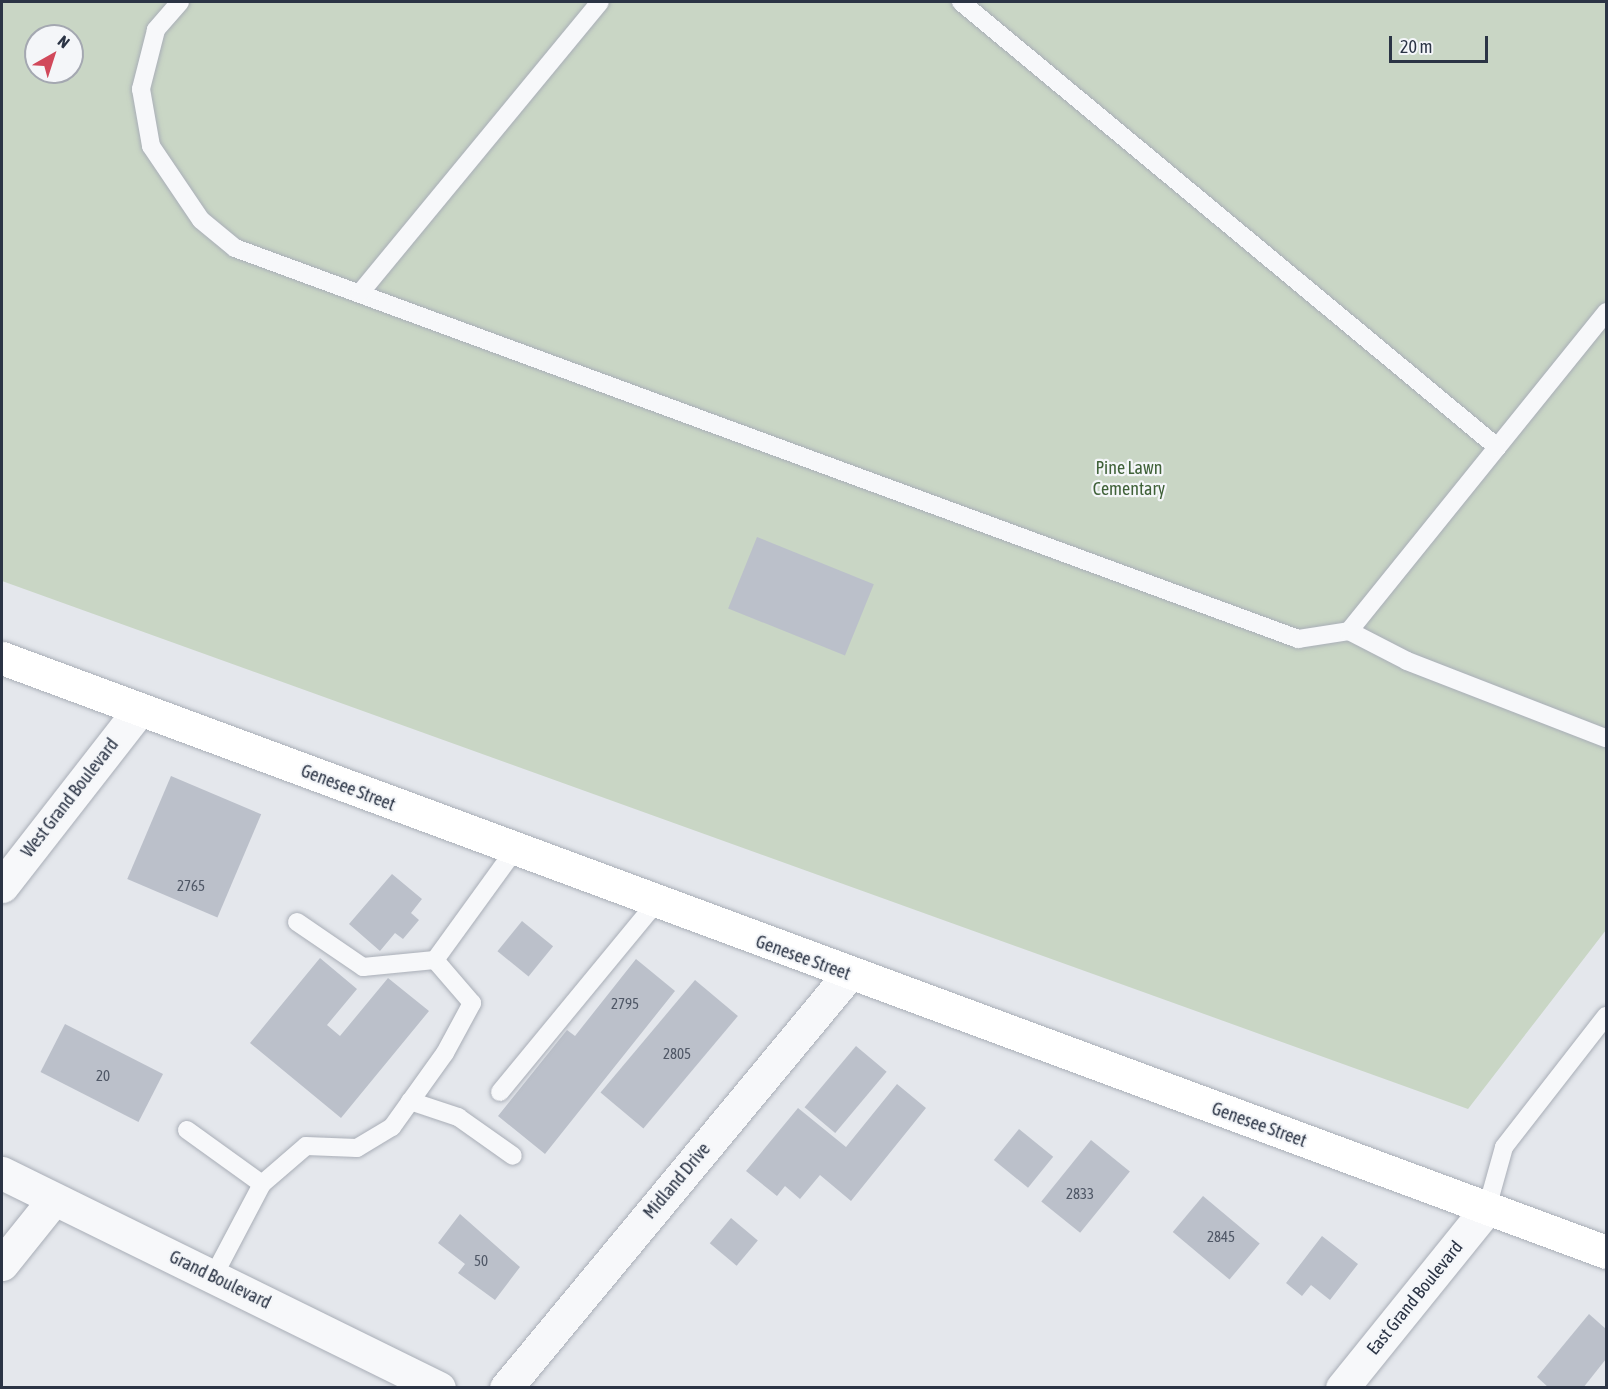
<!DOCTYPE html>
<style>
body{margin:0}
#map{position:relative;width:1608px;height:1389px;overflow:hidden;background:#e4e7ec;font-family:"Asap Condensed",sans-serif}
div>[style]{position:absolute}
.green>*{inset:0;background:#c9d6c5}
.building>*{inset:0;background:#bbc0ca;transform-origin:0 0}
.roads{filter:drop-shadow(0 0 2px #a9aeb7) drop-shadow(0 0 2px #a9aeb7)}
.lane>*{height:18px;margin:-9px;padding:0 9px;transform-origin:9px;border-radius:9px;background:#f7f8fa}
.street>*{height:33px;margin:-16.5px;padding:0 16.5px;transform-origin:16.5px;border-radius:16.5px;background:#f7f8fa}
.secondary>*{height:33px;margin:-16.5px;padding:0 16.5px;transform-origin:16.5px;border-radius:16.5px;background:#fff}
span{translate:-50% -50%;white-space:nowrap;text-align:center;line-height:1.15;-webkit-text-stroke:4.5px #f4f6f9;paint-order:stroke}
.number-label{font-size:15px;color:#4f5766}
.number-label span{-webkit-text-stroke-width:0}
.park-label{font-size:18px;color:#3f6138}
.street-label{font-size:18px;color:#2b3445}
.frame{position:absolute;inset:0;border:3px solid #2b3445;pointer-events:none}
.north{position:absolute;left:24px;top:24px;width:60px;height:60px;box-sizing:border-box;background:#f4f6f9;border:2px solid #a4a8b1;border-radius:50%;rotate:39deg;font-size:16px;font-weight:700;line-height:24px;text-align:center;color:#2b3445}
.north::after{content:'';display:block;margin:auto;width:21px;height:27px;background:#d1495b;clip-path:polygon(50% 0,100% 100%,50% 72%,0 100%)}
.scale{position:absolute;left:1389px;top:36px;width:99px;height:27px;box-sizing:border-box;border:3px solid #2b3445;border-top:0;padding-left:8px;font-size:18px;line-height:21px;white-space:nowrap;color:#2b3445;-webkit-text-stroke:4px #f4f6f9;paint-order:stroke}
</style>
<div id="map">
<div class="green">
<div style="clip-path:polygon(evenodd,2px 2px,1606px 2px,1606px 930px,1468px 1109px,2px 581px,2px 2px,36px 36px,72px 36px,72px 72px,36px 72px,36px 36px)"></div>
</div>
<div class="building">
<div style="left:757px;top:537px;width:126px;height:77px;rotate:22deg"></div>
<div style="left:171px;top:776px;width:98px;height:112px;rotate:23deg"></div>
<div style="clip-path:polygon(392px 874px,422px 899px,411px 913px,419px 920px,403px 939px,395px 933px,380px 951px,349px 924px)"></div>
<div style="left:522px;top:921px;width:40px;height:39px;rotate:39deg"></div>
<div style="clip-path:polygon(320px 958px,357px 989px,327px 1025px,340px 1036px,388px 978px,429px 1011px,341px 1118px,250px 1043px)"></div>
<div style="clip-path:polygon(636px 959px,675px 991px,545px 1154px,498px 1116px,567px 1030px,575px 1036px)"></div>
<div style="left:695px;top:980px;width:56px;height:147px;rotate:40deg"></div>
<div style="left:65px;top:1024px;width:110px;height:54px;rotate:27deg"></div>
<div style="left:856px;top:1046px;width:40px;height:80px;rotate:40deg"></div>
<div style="clip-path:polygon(897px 1084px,926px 1108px,851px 1201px,820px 1175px,800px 1199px,785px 1186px,777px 1196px,746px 1171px,798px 1108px,846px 1147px)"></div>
<div style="left:1019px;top:1129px;width:44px;height:40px;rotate:39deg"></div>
<div style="left:1091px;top:1140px;width:50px;height:79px;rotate:39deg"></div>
<div style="left:1203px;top:1196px;width:74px;height:47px;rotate:40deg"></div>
<div style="clip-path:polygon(460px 1214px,520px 1267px,495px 1300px,458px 1273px,465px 1264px,438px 1243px)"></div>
<div style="left:731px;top:1218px;width:35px;height:33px;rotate:40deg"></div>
<div style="clip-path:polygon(1322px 1236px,1358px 1264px,1330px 1300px,1311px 1285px,1302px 1296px,1286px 1283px)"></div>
<div style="clip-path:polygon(1589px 1314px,1606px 1329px,1606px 1359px,1583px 1388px,1549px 1388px,1537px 1377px)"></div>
</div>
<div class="roads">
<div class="lane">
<div style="left:180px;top:2px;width:37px;rotate:131deg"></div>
<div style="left:156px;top:30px;width:61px;rotate:104.3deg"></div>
<div style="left:141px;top:89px;width:58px;rotate:80deg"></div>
<div style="left:151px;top:146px;width:89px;rotate:56deg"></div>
<div style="left:201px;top:220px;width:44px;rotate:39.5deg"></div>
<div style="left:235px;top:248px;width:1133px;rotate:20.19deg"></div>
<div style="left:1298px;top:639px;width:52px;rotate:-8.9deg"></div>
<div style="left:1349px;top:631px;width:410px;rotate:-51.1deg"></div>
<div style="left:961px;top:2px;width:697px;rotate:39.7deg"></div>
<div style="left:360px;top:293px;width:377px;rotate:-50.5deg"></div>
<div style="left:1349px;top:631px;width:65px;rotate:27.3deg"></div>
<div style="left:1407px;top:661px;width:213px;rotate:21.2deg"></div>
<div style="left:297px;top:922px;width:80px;rotate:34.3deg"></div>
<div style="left:363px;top:967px;width:72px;rotate:-5.6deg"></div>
<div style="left:500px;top:1092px;width:245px;rotate:-50.5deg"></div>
<div style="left:410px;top:1101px;width:51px;rotate:18.4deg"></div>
<div style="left:458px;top:1117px;width:67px;rotate:35.3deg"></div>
<div style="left:187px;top:1130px;width:92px;rotate:35.8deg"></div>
<div style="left:1487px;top:1208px;width:63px;rotate:-74.4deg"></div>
<div style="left:1504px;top:1147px;width:166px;rotate:-52.1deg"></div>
<div style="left:213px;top:1277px;width:105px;rotate:-62.2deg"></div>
<div style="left:262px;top:1184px;width:58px;rotate:-40.8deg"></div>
<div style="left:306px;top:1146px;width:51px;rotate:2.2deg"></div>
<div style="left:357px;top:1148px;width:41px;rotate:-31deg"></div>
<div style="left:392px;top:1127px;width:91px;rotate:-54.4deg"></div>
<div style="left:445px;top:1053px;width:57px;rotate:-61.6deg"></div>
<div style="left:472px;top:1003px;width:57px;rotate:-130.7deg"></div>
<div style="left:435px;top:960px;width:135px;rotate:-54.1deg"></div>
</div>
<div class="street">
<div style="left:2px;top:886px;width:223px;rotate:-52.1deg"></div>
<div style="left:2px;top:1173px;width:487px;rotate:26.2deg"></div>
<div style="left:2px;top:1264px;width:83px;rotate:-51.3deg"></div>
<div style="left:506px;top:1388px;width:536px;rotate:-50.37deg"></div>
<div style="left:1342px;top:1388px;width:231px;rotate:-51.1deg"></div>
</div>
<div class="secondary">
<div style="left:2px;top:658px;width:1710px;rotate:20.32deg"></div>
</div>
</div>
<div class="number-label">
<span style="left:191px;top:886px">2765</span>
<span style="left:625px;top:1004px">2795</span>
<span style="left:677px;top:1054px">2805</span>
<span style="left:103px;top:1076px">20</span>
<span style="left:1080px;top:1194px">2833</span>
<span style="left:1221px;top:1237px">2845</span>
<span style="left:481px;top:1261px">50</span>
</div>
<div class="park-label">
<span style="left:1129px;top:479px">Pine Lawn<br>Cementary</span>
</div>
<div class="street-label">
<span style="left:348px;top:788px;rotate:21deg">Genesee Street</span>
<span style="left:70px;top:798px;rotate:-52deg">West Grand Boulevard</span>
<span style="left:803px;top:958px;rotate:20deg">Genesee Street</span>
<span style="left:1259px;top:1125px;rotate:20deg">Genesee Street</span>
<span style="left:677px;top:1181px;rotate:-50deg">Midland Drive</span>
<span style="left:220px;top:1280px;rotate:26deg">Grand Boulevard</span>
<span style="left:1415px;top:1298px;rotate:-51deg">East Grand Boulevard</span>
</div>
<div class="frame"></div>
<div class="north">N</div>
<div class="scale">20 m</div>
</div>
